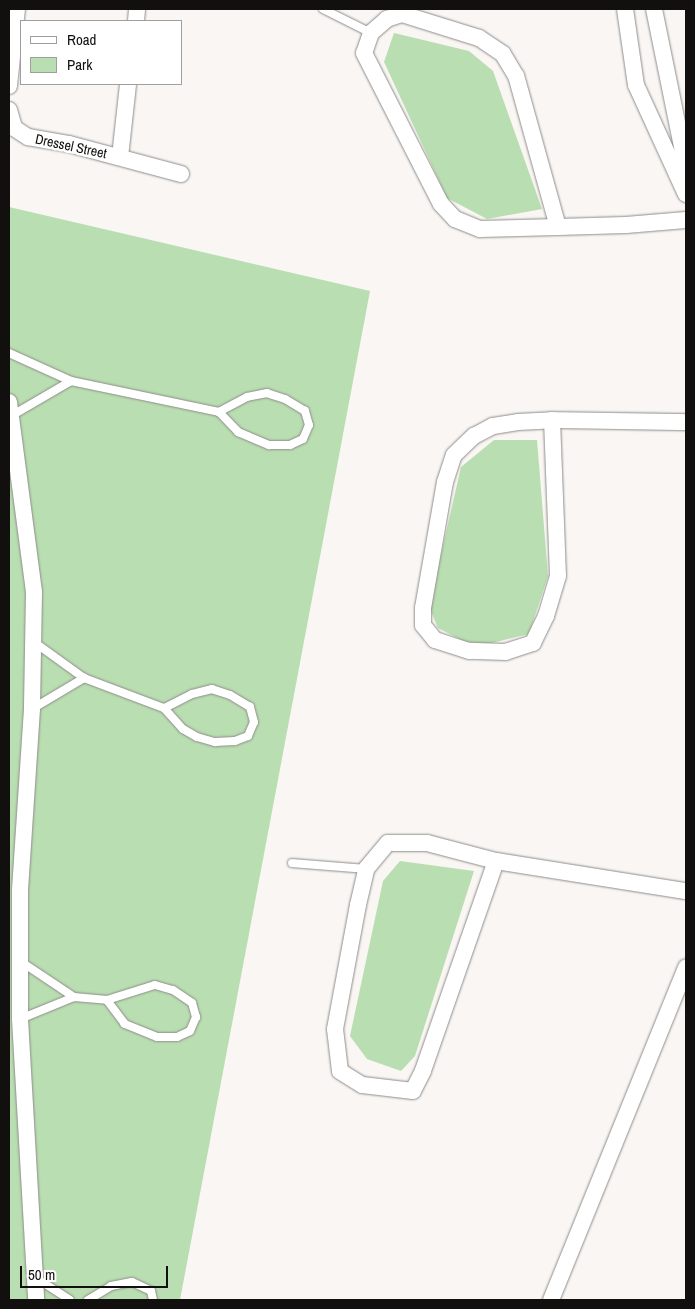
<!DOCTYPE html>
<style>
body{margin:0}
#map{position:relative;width:695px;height:1309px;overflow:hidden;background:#f9f6f3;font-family:"Archivo Narrow",sans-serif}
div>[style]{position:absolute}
.green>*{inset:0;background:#b9deb1}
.roads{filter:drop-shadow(0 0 1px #8e8c8a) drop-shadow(0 0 1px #8e8c8a)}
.service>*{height:8px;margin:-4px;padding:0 4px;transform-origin:4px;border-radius:4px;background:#fff}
.minor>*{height:16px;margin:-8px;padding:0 8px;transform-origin:8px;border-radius:8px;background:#fff}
span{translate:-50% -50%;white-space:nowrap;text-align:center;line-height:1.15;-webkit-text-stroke:5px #fff;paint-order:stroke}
.street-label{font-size:14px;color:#11100f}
.frame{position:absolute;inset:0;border:10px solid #11100f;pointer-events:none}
.legend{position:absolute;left:20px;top:20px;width:162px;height:65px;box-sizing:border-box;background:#fff;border:1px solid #a09f9f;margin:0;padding:6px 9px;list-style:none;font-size:15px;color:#11100f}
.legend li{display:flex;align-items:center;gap:10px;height:25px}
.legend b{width:25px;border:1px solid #a09f9f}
.scale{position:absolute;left:20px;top:1266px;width:148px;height:22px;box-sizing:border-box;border:2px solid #11100f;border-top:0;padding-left:6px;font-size:15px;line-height:18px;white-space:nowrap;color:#11100f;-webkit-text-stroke:4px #fff;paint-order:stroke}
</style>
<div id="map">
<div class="green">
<div style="clip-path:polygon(394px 33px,469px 51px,493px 71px,542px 209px,487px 219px,447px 198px,384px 62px)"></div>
<div style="clip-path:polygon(9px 207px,370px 291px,180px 1300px,9px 1300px)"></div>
<div style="clip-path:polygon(494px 440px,537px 440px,548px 576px,529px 634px,475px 647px,438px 628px,429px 607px,461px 467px)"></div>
<div style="clip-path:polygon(400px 861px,474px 871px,415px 1056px,401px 1071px,367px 1059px,350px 1036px,383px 881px)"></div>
</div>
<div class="roads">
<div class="service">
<div style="left:323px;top:9px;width:54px;rotate:26.6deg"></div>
<div style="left:9px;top:353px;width:68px;rotate:24.3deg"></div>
<div style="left:71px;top:381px;width:69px;rotate:149.7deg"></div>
<div style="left:71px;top:381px;width:151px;rotate:11.8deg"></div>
<div style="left:219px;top:412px;width:28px;rotate:46deg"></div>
<div style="left:238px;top:432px;width:34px;rotate:23deg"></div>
<div style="left:269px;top:445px;width:21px"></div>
<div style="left:290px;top:445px;width:14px;rotate:-25deg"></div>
<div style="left:303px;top:439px;width:15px;rotate:-67deg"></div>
<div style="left:309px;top:425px;width:15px;rotate:-106deg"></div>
<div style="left:305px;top:411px;width:23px;rotate:-149deg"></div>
<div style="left:285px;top:399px;width:19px;rotate:-162deg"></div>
<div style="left:267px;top:393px;width:20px;rotate:169deg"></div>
<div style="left:247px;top:397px;width:32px;rotate:152deg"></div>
<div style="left:34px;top:642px;width:62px;rotate:35.8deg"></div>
<div style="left:84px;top:678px;width:85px;rotate:20.6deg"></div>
<div style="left:164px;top:708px;width:28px;rotate:48deg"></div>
<div style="left:183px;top:729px;width:16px;rotate:30deg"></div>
<div style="left:197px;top:737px;width:19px;rotate:16deg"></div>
<div style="left:215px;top:742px;width:20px;rotate:-3deg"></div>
<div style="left:235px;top:741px;width:14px;rotate:-21deg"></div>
<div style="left:248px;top:736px;width:15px;rotate:-67deg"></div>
<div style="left:254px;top:722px;width:16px;rotate:-105deg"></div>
<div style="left:250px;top:707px;width:23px;rotate:-149deg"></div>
<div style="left:230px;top:695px;width:19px;rotate:-162deg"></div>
<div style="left:212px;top:689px;width:21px;rotate:166deg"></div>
<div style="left:192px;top:694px;width:31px;rotate:153deg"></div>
<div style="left:32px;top:709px;width:61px;rotate:-30.8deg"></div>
<div style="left:292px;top:863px;width:74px;rotate:4.6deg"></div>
<div style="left:20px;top:961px;width:65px;rotate:33.7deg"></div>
<div style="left:74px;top:997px;width:33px;rotate:5deg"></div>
<div style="left:107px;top:1000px;width:50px;rotate:-17.4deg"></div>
<div style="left:155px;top:985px;width:19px;rotate:16deg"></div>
<div style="left:173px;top:990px;width:23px;rotate:34deg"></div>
<div style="left:192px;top:1003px;width:15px;rotate:74deg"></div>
<div style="left:196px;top:1017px;width:15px;rotate:113deg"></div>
<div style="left:190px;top:1031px;width:14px;rotate:155deg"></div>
<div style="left:177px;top:1037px;width:20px;rotate:180deg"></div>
<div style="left:157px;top:1037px;width:35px;rotate:-158deg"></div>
<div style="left:125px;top:1024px;width:30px;rotate:-127deg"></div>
<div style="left:20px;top:1019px;width:58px;rotate:-22.2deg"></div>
<div style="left:36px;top:1278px;width:40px;rotate:32.9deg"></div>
<div style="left:88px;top:1300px;width:27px;rotate:-31deg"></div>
<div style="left:111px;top:1286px;width:21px;rotate:-11deg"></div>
<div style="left:132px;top:1282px;width:21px;rotate:25deg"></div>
<div style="left:151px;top:1291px;width:9px;rotate:77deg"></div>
</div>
<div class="minor">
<div style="left:625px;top:9px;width:77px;rotate:81.8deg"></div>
<div style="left:636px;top:85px;width:120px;rotate:65.4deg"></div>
<div style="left:654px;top:9px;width:160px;rotate:78.5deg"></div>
<div style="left:136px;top:21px;width:12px;rotate:-85deg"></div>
<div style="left:9px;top:86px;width:77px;rotate:-84.1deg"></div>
<div style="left:9px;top:110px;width:19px;rotate:74deg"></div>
<div style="left:14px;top:128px;width:17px;rotate:33deg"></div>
<div style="left:28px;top:137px;width:42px;rotate:9.7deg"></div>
<div style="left:69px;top:144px;width:116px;rotate:15deg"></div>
<div style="left:120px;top:157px;width:73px;rotate:-83.7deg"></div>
<div style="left:558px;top:227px;width:157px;rotate:-105.5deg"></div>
<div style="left:516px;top:76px;width:26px;rotate:-121deg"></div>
<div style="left:503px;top:54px;width:29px;rotate:-146deg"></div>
<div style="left:479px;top:38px;width:81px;rotate:-162.7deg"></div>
<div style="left:402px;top:14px;width:16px;rotate:162deg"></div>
<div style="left:387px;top:19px;width:21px;rotate:139deg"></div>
<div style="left:371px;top:33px;width:21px;rotate:109deg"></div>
<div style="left:364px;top:53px;width:169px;rotate:63deg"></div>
<div style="left:441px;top:204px;width:21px;rotate:47deg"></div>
<div style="left:455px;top:219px;width:27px;rotate:22deg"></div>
<div style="left:480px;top:229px;width:78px;rotate:-1.5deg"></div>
<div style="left:558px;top:227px;width:68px;rotate:-1.7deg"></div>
<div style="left:626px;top:225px;width:60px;rotate:-4.8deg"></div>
<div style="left:9px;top:402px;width:192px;rotate:82.5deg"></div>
<div style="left:34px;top:592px;width:117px;rotate:91deg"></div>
<div style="left:32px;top:709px;width:181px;rotate:93.8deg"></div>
<div style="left:20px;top:890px;width:129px;rotate:90deg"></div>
<div style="left:20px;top:1019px;width:281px;rotate:86.7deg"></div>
<div style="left:552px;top:420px;width:156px;rotate:87.8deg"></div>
<div style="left:558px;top:576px;width:42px;rotate:106.7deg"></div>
<div style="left:546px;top:616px;width:30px;rotate:116deg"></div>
<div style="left:533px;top:643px;width:28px;rotate:162deg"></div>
<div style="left:506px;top:652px;width:37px;rotate:-178deg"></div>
<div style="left:469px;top:651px;width:36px;rotate:-162deg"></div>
<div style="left:435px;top:640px;width:19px;rotate:-129deg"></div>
<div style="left:423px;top:625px;width:17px;rotate:-90deg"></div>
<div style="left:423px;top:608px;width:128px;rotate:-80.1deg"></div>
<div style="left:445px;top:482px;width:28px;rotate:-72deg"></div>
<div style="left:454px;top:455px;width:28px;rotate:-44deg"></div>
<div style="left:474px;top:436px;width:21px;rotate:-28deg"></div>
<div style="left:493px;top:426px;width:25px;rotate:-9deg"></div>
<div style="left:518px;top:422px;width:34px;rotate:-3deg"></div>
<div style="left:552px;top:420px;width:134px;rotate:0.9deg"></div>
<div style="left:496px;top:861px;width:222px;rotate:109.2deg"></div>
<div style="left:423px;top:1071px;width:22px;rotate:117deg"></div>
<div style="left:413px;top:1091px;width:51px;rotate:-173.3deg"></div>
<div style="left:362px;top:1085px;width:26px;rotate:-148deg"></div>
<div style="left:340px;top:1071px;width:42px;rotate:-96.8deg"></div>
<div style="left:335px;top:1029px;width:126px;rotate:-79.5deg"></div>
<div style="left:358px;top:905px;width:37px;rotate:-77deg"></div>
<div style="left:366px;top:869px;width:34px;rotate:-50deg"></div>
<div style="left:388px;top:843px;width:39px"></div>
<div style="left:427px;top:843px;width:71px;rotate:14.6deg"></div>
<div style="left:496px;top:861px;width:192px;rotate:9deg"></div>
<div style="left:551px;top:1300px;width:359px;rotate:-67.9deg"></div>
</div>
</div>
<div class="street-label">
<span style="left:71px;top:146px;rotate:12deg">Dressel Street</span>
</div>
<div class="frame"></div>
<ul class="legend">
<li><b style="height:6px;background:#fff"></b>Road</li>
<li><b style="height:14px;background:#b9deb1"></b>Park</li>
</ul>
<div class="scale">50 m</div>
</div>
